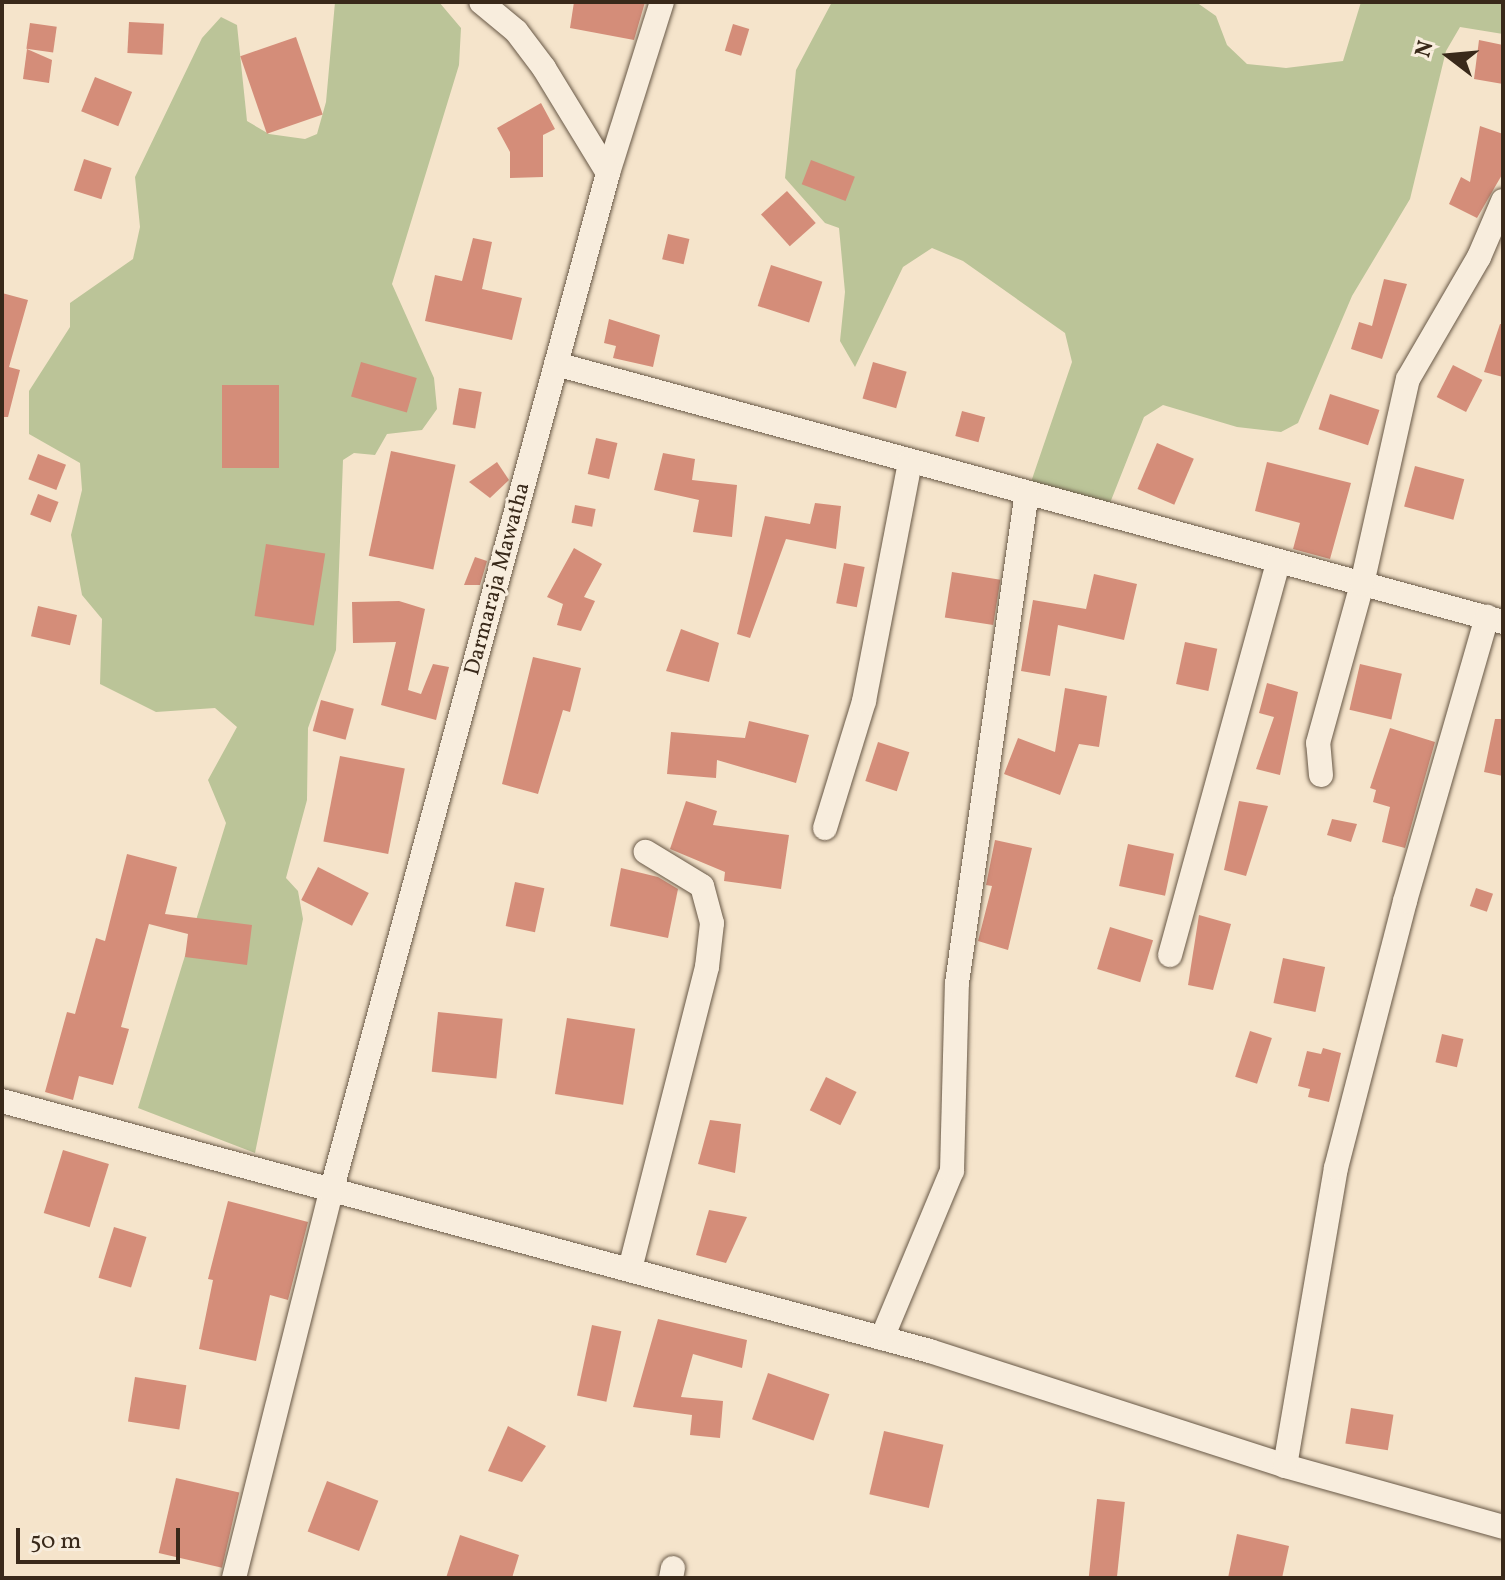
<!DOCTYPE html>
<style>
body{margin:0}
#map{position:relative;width:1505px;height:1580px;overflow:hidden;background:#f5e4cb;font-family:Vollkorn,serif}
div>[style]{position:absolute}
.green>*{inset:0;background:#bbc498}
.building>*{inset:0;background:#d48d79;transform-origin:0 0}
.roads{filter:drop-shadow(0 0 2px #685846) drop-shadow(0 0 2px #685846)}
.minor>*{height:24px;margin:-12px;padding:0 12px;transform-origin:12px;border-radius:12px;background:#f8eddd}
span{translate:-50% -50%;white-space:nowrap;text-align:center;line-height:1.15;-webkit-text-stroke:6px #f8eddd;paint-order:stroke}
.street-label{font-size:22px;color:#39291a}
.frame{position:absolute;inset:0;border:4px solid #39291a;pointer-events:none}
.north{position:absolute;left:1409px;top:16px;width:80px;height:80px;-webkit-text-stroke:6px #f8eddd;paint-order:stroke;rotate:286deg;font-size:22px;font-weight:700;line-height:32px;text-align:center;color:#39291a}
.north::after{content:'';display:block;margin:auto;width:28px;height:36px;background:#39291a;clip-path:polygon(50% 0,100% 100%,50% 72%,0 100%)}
.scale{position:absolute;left:16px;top:1528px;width:164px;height:36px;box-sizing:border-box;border:4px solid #39291a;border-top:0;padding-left:10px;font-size:24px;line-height:28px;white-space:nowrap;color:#39291a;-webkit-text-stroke:6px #f8eddd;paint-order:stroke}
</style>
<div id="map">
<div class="green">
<div style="clip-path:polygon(335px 2px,439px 2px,461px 28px,459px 65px,392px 284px,434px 378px,437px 409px,422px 430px,387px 434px,375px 455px,354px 453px,343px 460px,336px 650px,308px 728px,307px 800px,286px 878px,298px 891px,303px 919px,255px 1153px,138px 1108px,226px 823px,208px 780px,237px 727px,215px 708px,156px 712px,100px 684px,102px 619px,82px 595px,71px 535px,82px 490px,80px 463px,29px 434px,29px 391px,70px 327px,70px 303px,133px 259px,140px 227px,135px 177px,202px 38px,221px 17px,237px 25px,247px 121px,269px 134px,305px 139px,317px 134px,326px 102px)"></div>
<div style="clip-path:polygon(832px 2px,1196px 2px,1216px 16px,1227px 45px,1247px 64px,1286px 68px,1343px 61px,1361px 2px,1503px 2px,1503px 34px,1460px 27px,1446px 51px,1410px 199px,1352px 296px,1298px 423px,1281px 432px,1237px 427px,1163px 405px,1144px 417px,1110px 503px,1031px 482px,1072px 362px,1065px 333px,963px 261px,932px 248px,903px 267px,855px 367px,840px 341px,845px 292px,839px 228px,825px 223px,785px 178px,796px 70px)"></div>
</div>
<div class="building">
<div style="clip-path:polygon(574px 2px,645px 2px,634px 40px,570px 28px)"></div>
<div style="left:129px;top:22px;width:35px;height:31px;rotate:3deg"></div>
<div style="left:30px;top:23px;width:27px;height:26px;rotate:8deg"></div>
<div style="left:733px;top:24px;width:17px;height:28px;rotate:17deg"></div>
<div style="left:296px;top:37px;width:82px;height:59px;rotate:71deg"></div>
<div style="clip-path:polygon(1479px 40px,1503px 45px,1503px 84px,1474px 79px)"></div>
<div style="clip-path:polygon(27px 49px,52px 60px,49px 83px,23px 79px)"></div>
<div style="left:95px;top:77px;width:40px;height:37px;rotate:22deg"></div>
<div style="clip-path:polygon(541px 103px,555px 129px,543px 135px,543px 177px,510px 178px,510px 152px,497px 128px)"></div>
<div style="clip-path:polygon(1480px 126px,1503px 134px,1503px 173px,1477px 218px,1449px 204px,1461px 177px,1470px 182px)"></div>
<div style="left:84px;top:159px;width:29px;height:33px;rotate:18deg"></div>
<div style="left:811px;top:160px;width:47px;height:26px;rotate:21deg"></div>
<div style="left:787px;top:191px;width:43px;height:35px;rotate:48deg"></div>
<div style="left:668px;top:234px;width:22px;height:26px;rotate:13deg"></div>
<div style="clip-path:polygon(473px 238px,492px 242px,482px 289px,522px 298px,512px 340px,425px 321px,435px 275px,462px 281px)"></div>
<div style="left:771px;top:265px;width:54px;height:43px;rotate:18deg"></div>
<div style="clip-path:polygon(1384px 279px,1407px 284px,1382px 359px,1351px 349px,1359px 322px,1372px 326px)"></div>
<div style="clip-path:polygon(2px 293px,28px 300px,9px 367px,20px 370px,8px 417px,2px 417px)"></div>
<div style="clip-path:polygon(609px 319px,660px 335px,653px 367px,613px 358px,616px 346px,604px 343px)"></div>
<div style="clip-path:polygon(1500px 324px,1503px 324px,1503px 377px,1484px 372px)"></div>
<div style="left:361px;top:362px;width:58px;height:36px;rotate:16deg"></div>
<div style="left:873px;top:362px;width:35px;height:38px;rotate:16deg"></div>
<div style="left:1453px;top:365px;width:33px;height:36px;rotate:27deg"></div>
<div style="left:222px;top:385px;width:57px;height:83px"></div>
<div style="left:459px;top:388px;width:23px;height:37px;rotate:10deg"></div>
<div style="left:1330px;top:394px;width:52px;height:37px;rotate:18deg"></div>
<div style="left:962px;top:411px;width:24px;height:26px;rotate:15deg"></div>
<div style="left:596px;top:438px;width:22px;height:37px;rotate:13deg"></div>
<div style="left:1157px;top:443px;width:40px;height:50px;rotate:23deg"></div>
<div style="left:391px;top:451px;width:66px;height:107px;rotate:12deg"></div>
<div style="clip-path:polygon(663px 453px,695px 459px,692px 480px,737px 485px,732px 537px,693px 532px,699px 500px,654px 490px)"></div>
<div style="left:38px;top:454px;width:30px;height:27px;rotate:21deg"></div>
<div style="clip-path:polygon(497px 462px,509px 480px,490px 498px,469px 482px)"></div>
<div style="clip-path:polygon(1267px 462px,1351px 483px,1330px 559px,1293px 549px,1300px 523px,1255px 511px)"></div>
<div style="left:1415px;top:466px;width:51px;height:42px;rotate:15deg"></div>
<div style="left:38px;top:494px;width:22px;height:22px;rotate:21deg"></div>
<div style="clip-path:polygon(815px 503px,841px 506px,836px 549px,786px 539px,750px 638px,737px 634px,765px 516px,810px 524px)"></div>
<div style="left:575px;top:505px;width:21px;height:18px;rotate:11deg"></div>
<div style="left:266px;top:544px;width:60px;height:73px;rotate:9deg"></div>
<div style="clip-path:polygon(574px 548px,602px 564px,584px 597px,595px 601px,581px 631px,557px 625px,563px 604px,547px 597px)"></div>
<div style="clip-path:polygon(475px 557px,487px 561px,480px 585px,464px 585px)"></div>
<div style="left:844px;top:563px;width:21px;height:41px;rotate:11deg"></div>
<div style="left:952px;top:572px;width:49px;height:46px;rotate:9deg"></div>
<div style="clip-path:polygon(1094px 574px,1137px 584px,1124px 640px,1058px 625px,1050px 676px,1021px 671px,1033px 600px,1086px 609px)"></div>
<div style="clip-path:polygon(399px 601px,425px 609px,408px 690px,421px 694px,433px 664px,449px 667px,436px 720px,381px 705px,396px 642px,353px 643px,352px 602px)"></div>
<div style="left:38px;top:606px;width:40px;height:31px;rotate:13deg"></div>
<div style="clip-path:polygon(681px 629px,719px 643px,709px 682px,666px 671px)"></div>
<div style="left:1185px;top:642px;width:33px;height:43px;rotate:12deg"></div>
<div style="clip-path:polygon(533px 657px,581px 668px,570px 712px,563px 710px,538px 794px,502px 784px)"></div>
<div style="left:1360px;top:664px;width:43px;height:47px;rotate:13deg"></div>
<div style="clip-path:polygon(1267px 683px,1298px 692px,1280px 775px,1256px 769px,1274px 717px,1259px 713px)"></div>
<div style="clip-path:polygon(1065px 688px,1107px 696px,1099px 747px,1079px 744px,1060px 795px,1004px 774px,1018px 738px,1055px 752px)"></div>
<div style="left:321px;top:700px;width:34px;height:32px;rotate:15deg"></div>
<div style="clip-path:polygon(1495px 719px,1503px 719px,1503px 776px,1484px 772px)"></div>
<div style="clip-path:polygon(749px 721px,809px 735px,796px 783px,717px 760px,716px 778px,667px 774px,671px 732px,745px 738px)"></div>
<div style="clip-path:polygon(1390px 728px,1435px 742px,1405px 848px,1382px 842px,1390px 807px,1373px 802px,1376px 790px,1370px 788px)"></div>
<div style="left:878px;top:742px;width:33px;height:41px;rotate:18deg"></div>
<div style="left:340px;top:756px;width:66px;height:87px;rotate:11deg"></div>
<div style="clip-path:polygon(686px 801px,717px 811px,713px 825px,789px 835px,781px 889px,724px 881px,725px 872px,670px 849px)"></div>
<div style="clip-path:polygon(1239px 801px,1268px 806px,1246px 876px,1224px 870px)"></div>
<div style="clip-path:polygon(1332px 819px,1357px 824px,1351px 842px,1327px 835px)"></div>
<div style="clip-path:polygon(995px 840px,1032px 848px,1008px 950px,978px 941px,992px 886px,986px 885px)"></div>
<div style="left:1128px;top:844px;width:47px;height:43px;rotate:12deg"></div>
<div style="clip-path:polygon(127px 854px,177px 867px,165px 914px,252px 925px,247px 965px,185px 957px,188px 934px,149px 924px,121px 1027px,129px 1029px,113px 1085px,79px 1076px,73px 1100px,45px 1092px,67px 1012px,75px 1014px,96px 938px,105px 941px)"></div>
<div style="left:318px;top:867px;width:57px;height:37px;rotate:27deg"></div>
<div style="clip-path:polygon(621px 868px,658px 877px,678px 889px,668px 938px,610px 926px)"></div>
<div style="left:515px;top:882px;width:30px;height:45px;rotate:12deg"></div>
<div style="left:1476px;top:888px;width:18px;height:19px;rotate:19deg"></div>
<div style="clip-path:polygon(1199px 915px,1231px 924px,1213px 990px,1188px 985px)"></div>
<div style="left:1110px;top:927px;width:45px;height:44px;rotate:17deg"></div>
<div style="left:1283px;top:958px;width:43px;height:46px;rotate:12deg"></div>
<div style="left:438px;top:1012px;width:65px;height:60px;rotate:6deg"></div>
<div style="left:567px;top:1018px;width:69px;height:77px;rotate:9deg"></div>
<div style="left:1250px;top:1031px;width:23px;height:48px;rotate:18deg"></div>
<div style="left:1442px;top:1034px;width:22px;height:29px;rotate:13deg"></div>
<div style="clip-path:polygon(1323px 1048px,1341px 1053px,1329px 1102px,1308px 1097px,1310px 1089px,1298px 1086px,1307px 1051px,1321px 1054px)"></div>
<div style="left:826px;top:1077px;width:34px;height:37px;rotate:26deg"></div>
<div style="clip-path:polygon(710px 1120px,741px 1124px,735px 1173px,698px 1164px)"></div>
<div style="left:63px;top:1150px;width:48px;height:66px;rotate:17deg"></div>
<div style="clip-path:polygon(228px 1201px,308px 1222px,288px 1300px,270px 1295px,256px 1361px,199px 1349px,213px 1280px,208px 1279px)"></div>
<div style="clip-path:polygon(709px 1210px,747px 1217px,726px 1263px,696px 1255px)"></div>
<div style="left:114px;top:1227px;width:34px;height:53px;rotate:17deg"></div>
<div style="clip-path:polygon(658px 1319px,747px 1340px,742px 1368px,693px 1354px,681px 1397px,723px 1401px,720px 1438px,690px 1435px,692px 1415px,633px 1407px)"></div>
<div style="left:592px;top:1325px;width:30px;height:72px;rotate:12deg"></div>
<div style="left:768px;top:1373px;width:65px;height:49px;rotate:19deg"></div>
<div style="left:135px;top:1377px;width:52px;height:45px;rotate:9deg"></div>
<div style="left:1351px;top:1408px;width:43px;height:36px;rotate:9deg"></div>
<div style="clip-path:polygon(508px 1426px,546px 1446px,522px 1482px,488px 1471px)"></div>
<div style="left:884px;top:1431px;width:61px;height:65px;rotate:13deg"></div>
<div style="left:176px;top:1478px;width:65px;height:77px;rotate:13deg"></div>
<div style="left:327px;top:1481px;width:55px;height:54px;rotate:21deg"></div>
<div style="left:1097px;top:1499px;width:28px;height:80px;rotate:6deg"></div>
<div style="clip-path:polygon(1237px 1534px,1289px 1546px,1282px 1578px,1228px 1578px)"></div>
<div style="clip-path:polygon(460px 1535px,519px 1555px,512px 1578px,446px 1578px)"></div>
</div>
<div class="roads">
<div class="minor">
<div style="left:608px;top:173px;width:179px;rotate:-72.5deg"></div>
<div style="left:556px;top:364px;width:982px;rotate:15.24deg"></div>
<div style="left:1321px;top:775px;width:32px;rotate:-95deg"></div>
<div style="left:1318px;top:743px;width:165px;rotate:-74.5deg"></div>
<div style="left:1362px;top:584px;width:210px;rotate:-77.4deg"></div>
<div style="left:1408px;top:379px;width:141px;rotate:-59.8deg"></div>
<div style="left:1479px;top:257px;width:61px;rotate:-66.8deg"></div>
<div style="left:825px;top:828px;width:133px;rotate:-72.9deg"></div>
<div style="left:864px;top:701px;width:244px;rotate:-79.1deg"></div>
<div style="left:1170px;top:955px;width:408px;rotate:-74.6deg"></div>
<div style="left:2px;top:1101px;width:961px;rotate:15.08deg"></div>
<div style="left:930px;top:1351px;width:373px;rotate:17.9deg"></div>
<div style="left:1285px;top:1466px;width:226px;rotate:15.6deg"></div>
<div style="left:630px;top:1269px;width:312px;rotate:-75.7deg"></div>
<div style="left:707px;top:967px;width:44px;rotate:-83.5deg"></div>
<div style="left:712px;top:923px;width:38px;rotate:-105deg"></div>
<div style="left:702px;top:886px;width:66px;rotate:-148.7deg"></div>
<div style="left:882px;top:1338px;width:181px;rotate:-67.3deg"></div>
<div style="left:952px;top:1171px;width:188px;rotate:-88.5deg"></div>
<div style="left:957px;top:983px;width:494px;rotate:-81.9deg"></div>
<div style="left:1285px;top:1466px;width:302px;rotate:-80.3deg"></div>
<div style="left:1336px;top:1168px;width:276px;rotate:-75.5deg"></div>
<div style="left:1405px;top:901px;width:296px;rotate:-73.9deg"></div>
<div style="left:234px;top:1578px;width:398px;rotate:-75.9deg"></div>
<div style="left:331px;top:1192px;width:1056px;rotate:-74.79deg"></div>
<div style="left:608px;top:173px;width:123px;rotate:-121.4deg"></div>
<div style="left:544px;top:68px;width:46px;rotate:-127.1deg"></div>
<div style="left:516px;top:31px;width:45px;rotate:-140.4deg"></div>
<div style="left:671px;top:1578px;width:10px;rotate:-79deg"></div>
</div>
</div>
<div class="street-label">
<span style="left:498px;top:579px;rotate:-75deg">Darmaraja Mawatha</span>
</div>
<div class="frame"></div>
<div class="north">N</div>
<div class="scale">50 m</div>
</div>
